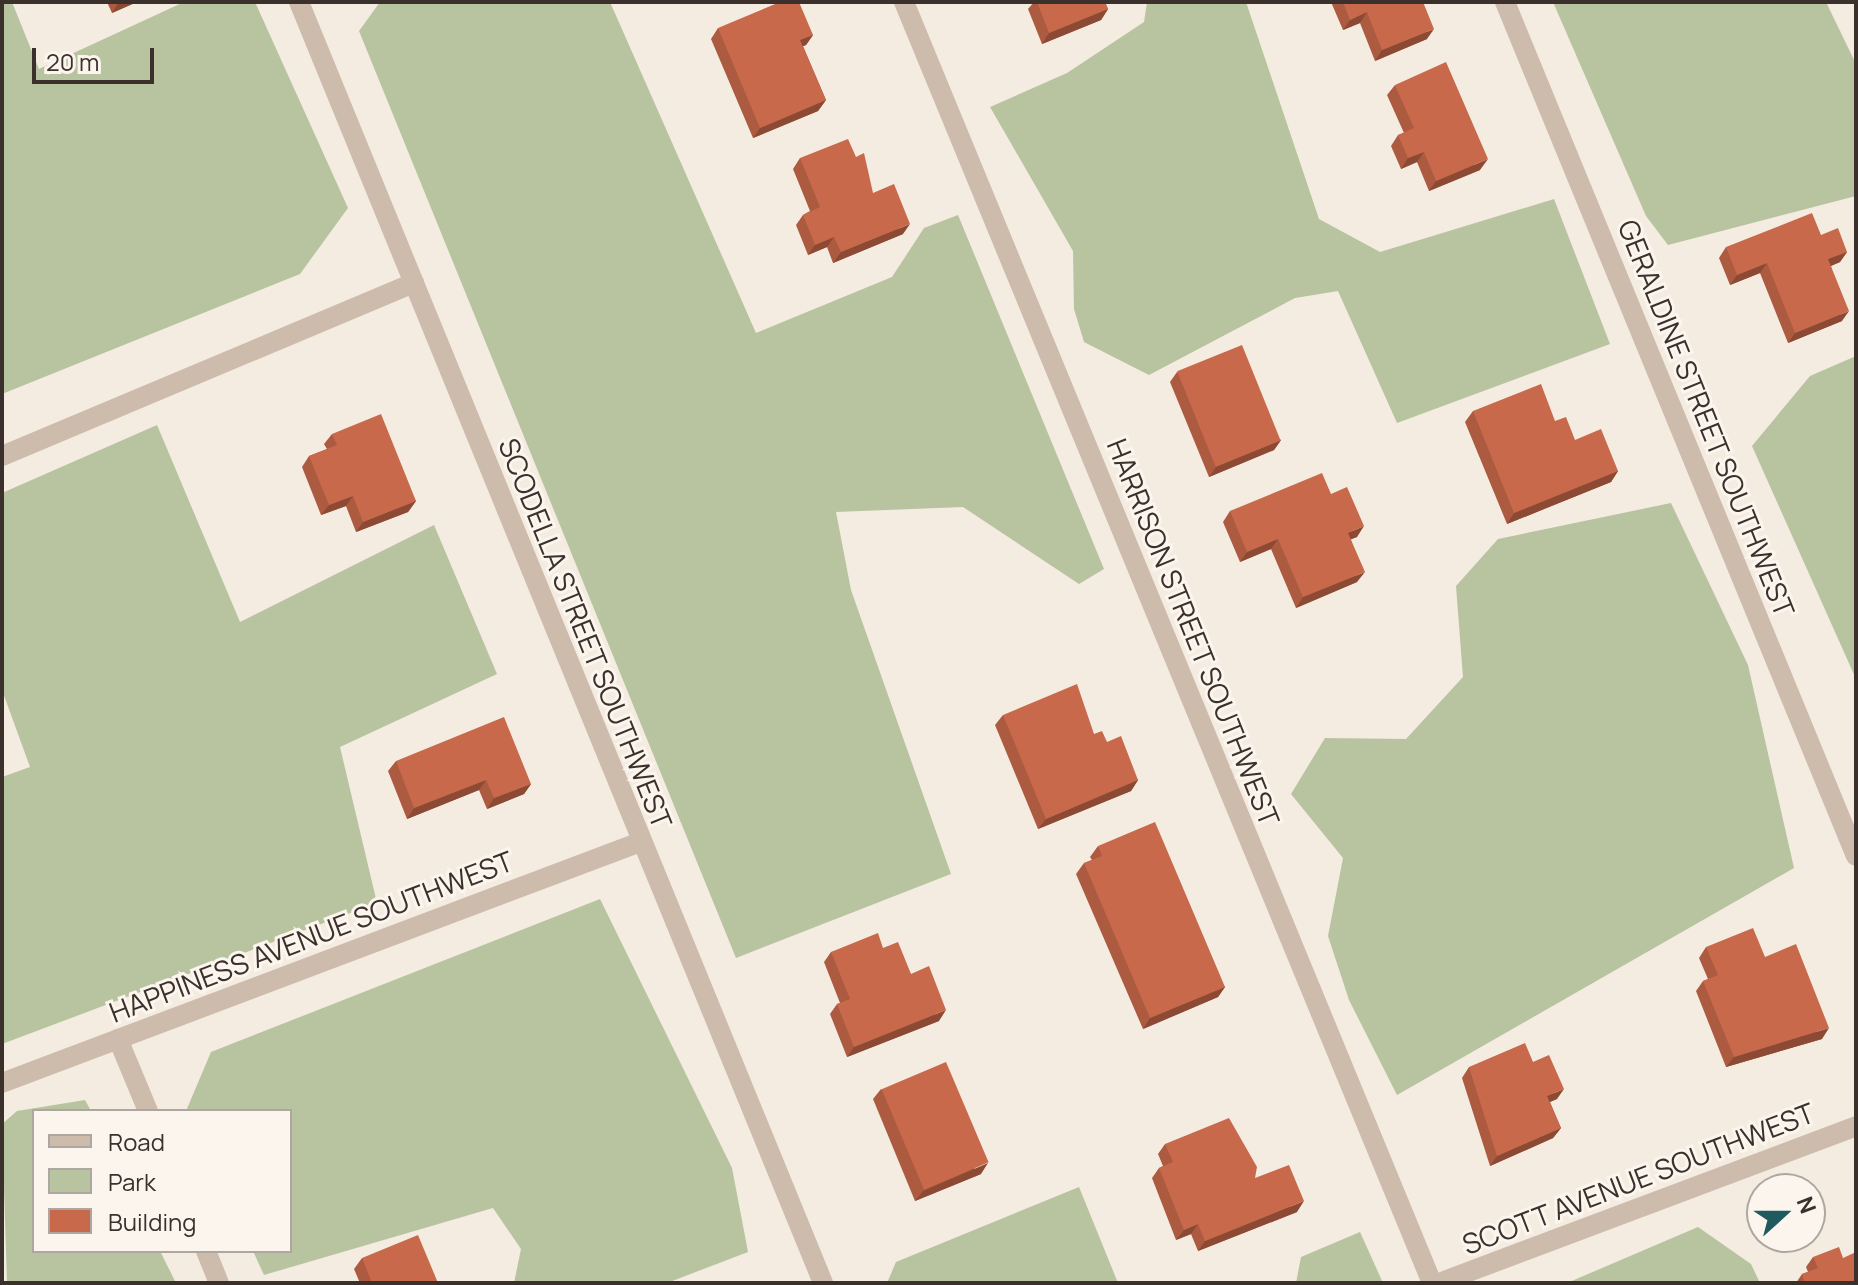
<!DOCTYPE html>
<style>
body{margin:0}
#map{position:relative;width:1858px;height:1285px;overflow:hidden;background:#f4ebe1;font-family:Manrope,sans-serif}
div>[style]{position:absolute}
.green>*{inset:0;background:#b8c4a0}
.street>*{height:20px;margin:-10px;padding:0 10px;transform-origin:10px;border-radius:10px;background:#cdbbac}
.wall>*{inset:0;background:#ac5a40}
.shaded-wall>*{inset:0;background:#8c4a34}
.building>*{inset:0;background:#c8694b;transform-origin:0 0}
span{translate:-50% -50%;white-space:nowrap;text-align:center;line-height:1.15;-webkit-text-stroke:6px #fbf5ee;paint-order:stroke}
.street-label{font-size:28px;color:#3b302b}
.frame{position:absolute;inset:0;border:4px solid #3b302b;pointer-events:none}
.legend{position:absolute;left:32px;top:1109px;width:260px;height:144px;box-sizing:border-box;background:#fbf5ee;border:2px solid #aea6a0;margin:0;padding:10px 14px;list-style:none;font-size:24px;color:#3b302b}
.legend li{display:flex;align-items:center;gap:16px;height:40px}
.legend b{width:40px;border:2px solid #aea6a0}
.north{position:absolute;left:1746px;top:1173px;width:80px;height:80px;box-sizing:border-box;background:#fbf5ee;border:2px solid #aea6a0;border-radius:50%;rotate:69deg;font-size:22px;font-weight:700;line-height:32px;text-align:center;color:#3b302b}
.north::after{content:'';display:block;margin:auto;width:28px;height:36px;background:#1f5a5e;clip-path:polygon(50% 0,100% 100%,50% 72%,0 100%)}
.scale{position:absolute;left:32px;top:48px;width:122px;height:36px;box-sizing:border-box;border:4px solid #3b302b;border-top:0;padding-left:10px;font-size:24px;line-height:28px;white-space:nowrap;color:#3b302b;-webkit-text-stroke:6px #fbf5ee;paint-order:stroke}
</style>
<div id="map">
<div class="green">
<div style="clip-path:polygon(2px 2px,12px 2px,39px 69px,184px 2px,255px 2px,348px 208px,300px 274px,2px 394px)"></div>
<div style="clip-path:polygon(380px 2px,610px 2px,756px 333px,892px 277px,924px 228px,958px 215px,1104px 569px,1079px 584px,963px 507px,836px 512px,851px 590px,951px 874px,736px 958px,359px 31px)"></div>
<div style="clip-path:polygon(1147px 2px,1246px 2px,1319px 219px,1380px 252px,1554px 199px,1610px 344px,1397px 423px,1338px 291px,1295px 298px,1149px 375px,1084px 342px,1074px 309px,1073px 251px,990px 107px,1067px 73px,1144px 22px)"></div>
<div style="clip-path:polygon(1553px 2px,1826px 2px,1856px 64px,1856px 196px,1668px 245px,1646px 216px)"></div>
<div style="clip-path:polygon(1856px 356px,1856px 679px,1752px 446px,1810px 376px)"></div>
<div style="clip-path:polygon(157px 425px,240px 622px,434px 525px,497px 674px,340px 747px,377px 903px,2px 1044px,2px 777px,30px 767px,2px 690px,2px 493px)"></div>
<div style="clip-path:polygon(1671px 503px,1748px 665px,1794px 868px,1397px 1095px,1349px 1000px,1328px 936px,1343px 858px,1291px 794px,1325px 738px,1406px 739px,1463px 677px,1456px 586px,1498px 539px)"></div>
<div style="clip-path:polygon(600px 899px,732px 1168px,748px 1252px,667px 1283px,514px 1283px,521px 1249px,493px 1208px,264px 1275px,253px 1251px,290px 1251px,290px 1111px,186px 1111px,211px 1052px)"></div>
<div style="clip-path:polygon(85px 1100px,91px 1111px,34px 1111px,34px 1251px,160px 1251px,176px 1283px,7px 1283px,2px 1124px,17px 1111px)"></div>
<div style="clip-path:polygon(1079px 1187px,1118px 1283px,887px 1283px,896px 1262px)"></div>
<div style="clip-path:polygon(1698px 1227px,1751px 1264px,1760px 1283px,1567px 1283px)"></div>
<div style="clip-path:polygon(1360px 1232px,1383px 1283px,1296px 1283px,1301px 1257px)"></div>
</div>
<div class="street">
<div style="left:299px;top:2px;width:1384px;rotate:67.75deg"></div>
<div style="left:904px;top:2px;width:1386px;rotate:67.6deg"></div>
<div style="left:1505px;top:2px;width:923px;rotate:67.66deg"></div>
<div style="left:2px;top:456px;width:447px;rotate:-22.8deg"></div>
<div style="left:118px;top:1039px;width:78px;rotate:67.4deg"></div>
<div style="left:2px;top:1083px;width:682px;rotate:-20.69deg"></div>
<div style="left:206px;top:1251px;width:35px;rotate:68deg"></div>
<div style="left:1439px;top:1283px;width:446px;rotate:-20.6deg"></div>
</div>
<div class="wall">
<div style="clip-path:polygon(107px 2px,137px 2px,112px 13px)"></div>
<div style="clip-path:polygon(1034px 2px,1105px 2px,1108px 9px,1101px 20px,1042px 44px,1028px 9px)"></div>
<div style="clip-path:polygon(1331px 2px,1423px 2px,1427px 39px,1375px 61px,1360px 23px,1343px 30px)"></div>
<div style="clip-path:polygon(718px 28px,813px 35px,806px 45px,803px 46px,826px 100px,818px 111px,753px 138px,711px 39px)"></div>
<div style="clip-path:polygon(1395px 85px,1480px 170px,1429px 191px,1417px 162px,1401px 169px,1391px 146px,1398px 135px,1404px 133px,1387px 95px)"></div>
<div style="clip-path:polygon(800px 158px,873px 193px,903px 234px,833px 263px,827px 247px,808px 255px,796px 225px,803px 215px,810px 211px,793px 169px)"></div>
<div style="clip-path:polygon(1726px 247px,1847px 252px,1840px 262px,1831px 266px,1842px 321px,1788px 343px,1760px 273px,1730px 285px,1719px 258px)"></div>
<div style="clip-path:polygon(1177px 372px,1281px 440px,1274px 450px,1209px 477px,1170px 382px)"></div>
<div style="clip-path:polygon(1473px 411px,1555px 421px,1575px 440px,1618px 471px,1611px 482px,1507px 524px,1465px 422px)"></div>
<div style="clip-path:polygon(332px 434px,416px 501px,408px 512px,356px 532px,346px 506px,321px 515px,302px 467px,309px 456px,327px 449px,324px 444px)"></div>
<div style="clip-path:polygon(1331px 494px,1357px 537px,1351px 539px,1357px 582px,1296px 608px,1271px 549px,1240px 562px,1223px 522px,1230px 511px)"></div>
<div style="clip-path:polygon(1003px 715px,1094px 734px,1107px 742px,1138px 780px,1131px 791px,1038px 829px,995px 725px)"></div>
<div style="clip-path:polygon(396px 761px,531px 784px,524px 794px,487px 809px,479px 790px,407px 819px,388px 771px)"></div>
<div style="clip-path:polygon(1098px 846px,1225px 987px,1218px 997px,1143px 1029px,1076px 874px,1084px 863px,1092px 860px,1090px 857px)"></div>
<div style="clip-path:polygon(1706px 947px,1765px 957px,1822px 1039px,1726px 1067px,1696px 991px,1703px 981px,1708px 979px,1699px 958px)"></div>
<div style="clip-path:polygon(883px 948px,911px 974px,939px 1021px,847px 1057px,830px 1014px,837px 1004px,840px 1003px,824px 962px,831px 952px)"></div>
<div style="clip-path:polygon(1533px 1062px,1557px 1099px,1550px 1102px,1561px 1128px,1553px 1138px,1490px 1166px,1462px 1078px,1469px 1067px)"></div>
<div style="clip-path:polygon(881px 1089px,981px 1174px,915px 1201px,873px 1099px)"></div>
<div style="clip-path:polygon(1165px 1144px,1255px 1178px,1297px 1212px,1198px 1251px,1191px 1234px,1176px 1240px,1152px 1178px,1159px 1168px,1163px 1166px,1158px 1154px)"></div>
<div style="clip-path:polygon(1813px 1257px,1843px 1258px,1856px 1283px,1796px 1283px,1802px 1274px,1808px 1272px,1806px 1267px)"></div>
<div style="clip-path:polygon(362px 1258px,438px 1283px,360px 1283px,354px 1269px)"></div>
</div>
<div class="shaded-wall">
<div style="clip-path:polygon(119px 2px,137px 2px,112px 13px)"></div>
<div style="clip-path:polygon(1108px 9px,1101px 20px,1042px 44px,1049px 33px)"></div>
<div style="clip-path:polygon(1367px 12px,1360px 23px,1343px 30px,1350px 20px)"></div>
<div style="clip-path:polygon(1434px 29px,1427px 39px,1375px 61px,1382px 50px)"></div>
<div style="clip-path:polygon(813px 35px,806px 45px,793px 50px,800px 40px)"></div>
<div style="clip-path:polygon(826px 100px,818px 111px,753px 138px,760px 128px)"></div>
<div style="clip-path:polygon(1424px 152px,1417px 162px,1401px 169px,1408px 158px)"></div>
<div style="clip-path:polygon(1488px 159px,1480px 170px,1429px 191px,1436px 181px)"></div>
<div style="clip-path:polygon(910px 224px,903px 234px,833px 263px,841px 252px)"></div>
<div style="clip-path:polygon(834px 237px,827px 247px,808px 255px,815px 245px)"></div>
<div style="clip-path:polygon(1847px 252px,1840px 262px,1821px 270px,1828px 259px)"></div>
<div style="clip-path:polygon(1767px 263px,1760px 273px,1730px 285px,1737px 275px)"></div>
<div style="clip-path:polygon(1849px 311px,1842px 321px,1788px 343px,1795px 333px)"></div>
<div style="clip-path:polygon(1281px 440px,1274px 450px,1209px 477px,1216px 467px)"></div>
<div style="clip-path:polygon(1618px 471px,1611px 482px,1507px 524px,1514px 513px)"></div>
<div style="clip-path:polygon(353px 496px,346px 506px,321px 515px,329px 505px)"></div>
<div style="clip-path:polygon(416px 501px,408px 512px,356px 532px,363px 522px)"></div>
<div style="clip-path:polygon(1364px 526px,1357px 537px,1341px 543px,1348px 533px)"></div>
<div style="clip-path:polygon(1278px 539px,1271px 549px,1240px 562px,1247px 552px)"></div>
<div style="clip-path:polygon(1365px 572px,1357px 582px,1296px 608px,1303px 597px)"></div>
<div style="clip-path:polygon(486px 780px,479px 790px,407px 819px,414px 808px)"></div>
<div style="clip-path:polygon(1138px 780px,1131px 791px,1038px 829px,1046px 819px)"></div>
<div style="clip-path:polygon(531px 784px,524px 794px,487px 809px,494px 798px)"></div>
<div style="clip-path:polygon(1225px 987px,1218px 997px,1143px 1029px,1150px 1018px)"></div>
<div style="clip-path:polygon(946px 1010px,939px 1021px,847px 1057px,854px 1047px)"></div>
<div style="clip-path:polygon(1829px 1028px,1822px 1039px,1726px 1067px,1734px 1057px)"></div>
<div style="clip-path:polygon(1564px 1089px,1557px 1099px,1540px 1106px,1547px 1096px)"></div>
<div style="clip-path:polygon(1561px 1128px,1553px 1138px,1490px 1166px,1497px 1156px)"></div>
<div style="clip-path:polygon(988px 1163px,981px 1174px,915px 1201px,923px 1191px)"></div>
<div style="clip-path:polygon(1304px 1201px,1297px 1212px,1198px 1251px,1205px 1241px)"></div>
<div style="clip-path:polygon(1198px 1224px,1191px 1234px,1176px 1240px,1184px 1230px)"></div>
</div>
<div class="building">
<div style="clip-path:polygon(780px 2px,799px 2px,813px 35px,800px 40px,826px 100px,760px 128px,718px 28px)"></div>
<div style="clip-path:polygon(1037px 2px,1105px 2px,1108px 9px,1049px 33px)"></div>
<div style="clip-path:polygon(1343px 2px,1423px 2px,1434px 29px,1382px 50px,1367px 12px,1350px 20px)"></div>
<div style="clip-path:polygon(1446px 62px,1488px 159px,1436px 181px,1424px 152px,1408px 158px,1398px 135px,1414px 128px,1395px 85px)"></div>
<div style="clip-path:polygon(848px 139px,856px 157px,864px 153px,873px 193px,894px 184px,910px 224px,841px 252px,834px 237px,815px 245px,803px 215px,820px 207px,800px 158px)"></div>
<div style="clip-path:polygon(1812px 213px,1821px 235px,1838px 228px,1847px 252px,1828px 259px,1849px 311px,1795px 333px,1767px 263px,1737px 275px,1726px 247px)"></div>
<div style="left:1242px;top:345px;width:103px;height:70px;rotate:68deg"></div>
<div style="clip-path:polygon(1541px 384px,1555px 421px,1566px 417px,1575px 440px,1601px 429px,1618px 471px,1514px 513px,1473px 411px)"></div>
<div style="clip-path:polygon(381px 414px,416px 501px,363px 522px,353px 496px,329px 505px,309px 456px,337px 445px,332px 434px)"></div>
<div style="clip-path:polygon(1322px 473px,1331px 494px,1347px 487px,1364px 526px,1348px 533px,1365px 572px,1303px 597px,1278px 539px,1247px 552px,1230px 511px)"></div>
<div style="clip-path:polygon(1077px 684px,1094px 734px,1102px 731px,1107px 742px,1121px 736px,1138px 780px,1046px 819px,1003px 715px)"></div>
<div style="clip-path:polygon(504px 717px,531px 784px,494px 798px,486px 780px,414px 808px,396px 761px)"></div>
<div style="clip-path:polygon(1155px 822px,1225px 987px,1150px 1018px,1084px 863px,1102px 856px,1098px 846px)"></div>
<div style="clip-path:polygon(1753px 928px,1765px 957px,1796px 944px,1829px 1028px,1734px 1057px,1703px 981px,1718px 975px,1706px 947px)"></div>
<div style="clip-path:polygon(878px 933px,883px 948px,898px 942px,911px 974px,929px 966px,946px 1010px,854px 1047px,837px 1004px,850px 999px,831px 952px)"></div>
<div style="clip-path:polygon(1525px 1043px,1533px 1062px,1549px 1055px,1564px 1089px,1547px 1096px,1561px 1128px,1497px 1156px,1469px 1067px)"></div>
<div style="left:946px;top:1062px;width:109px;height:70px;rotate:67deg"></div>
<div style="clip-path:polygon(1229px 1118px,1257px 1167px,1255px 1178px,1289px 1165px,1304px 1201px,1205px 1241px,1198px 1224px,1184px 1230px,1159px 1168px,1173px 1162px,1165px 1144px)"></div>
<div style="clip-path:polygon(418px 1235px,438px 1283px,372px 1283px,362px 1258px)"></div>
<div style="clip-path:polygon(1839px 1247px,1843px 1258px,1856px 1252px,1856px 1283px,1805px 1283px,1802px 1274px,1818px 1268px,1813px 1257px)"></div>
</div>
<div class="street-label">
<span style="left:1707px;top:418px;rotate:68deg">GERALDINE STREET SOUTHWEST</span>
<span style="left:1194px;top:632px;rotate:68deg">HARRISON STREET SOUTHWEST</span>
<span style="left:586px;top:633px;rotate:68deg">SCODELLA STREET SOUTHWEST</span>
<span style="left:311px;top:936px;rotate:-21deg">HAPPINESS AVENUE SOUTHWEST</span>
<span style="left:1638px;top:1178px;rotate:-21deg">SCOTT AVENUE SOUTHWEST</span>
</div>
<div class="frame"></div>
<ul class="legend">
<li><b style="height:10px;background:#cdbbac"></b>Road</li>
<li><b style="height:22px;background:#b8c4a0"></b>Park</li>
<li><b style="height:22px;background:#c8694b"></b>Building</li>
</ul>
<div class="north">N</div>
<div class="scale">20 m</div>
</div>
